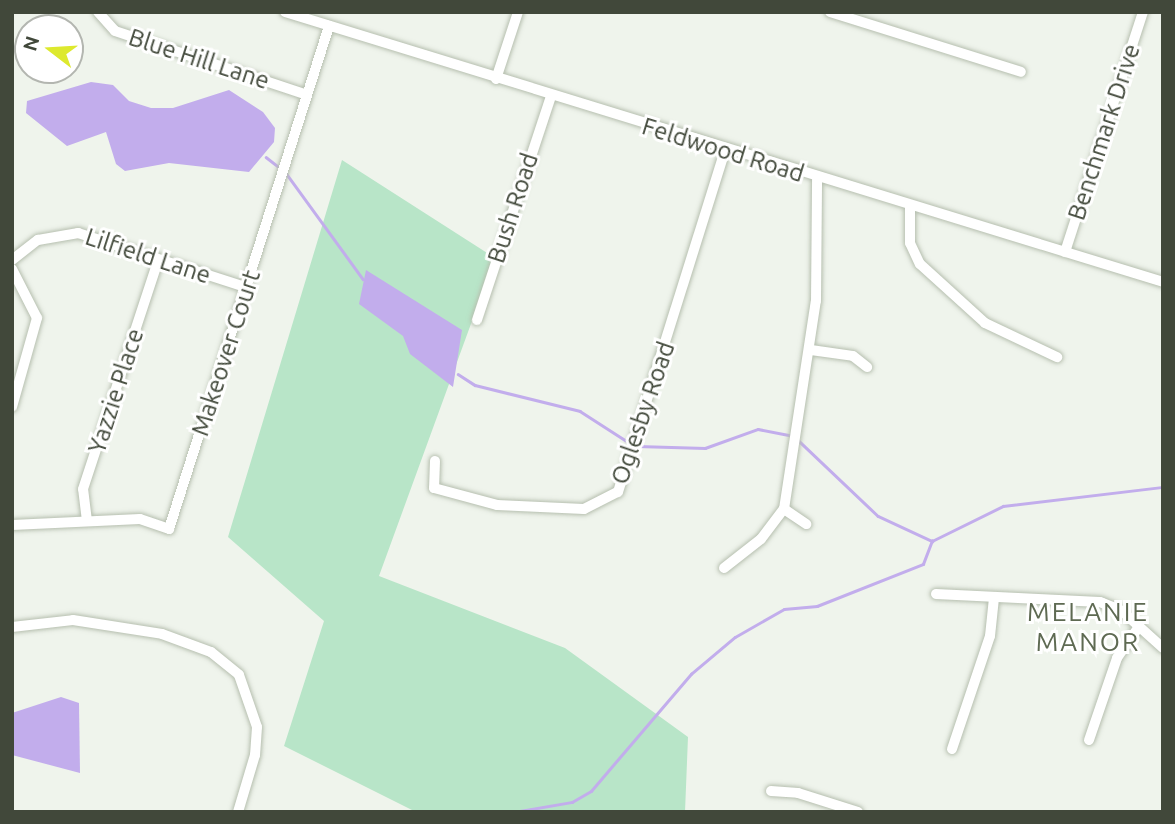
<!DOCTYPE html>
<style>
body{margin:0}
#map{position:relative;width:1175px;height:824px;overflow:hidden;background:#eff4ec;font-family:Ubuntu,sans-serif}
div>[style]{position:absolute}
.green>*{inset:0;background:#b8e5c8}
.water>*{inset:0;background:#c2adec}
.stream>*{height:2.5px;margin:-1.25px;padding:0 1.25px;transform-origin:1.25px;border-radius:1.25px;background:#c2adec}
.roads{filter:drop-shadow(0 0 2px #b6bfaf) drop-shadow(0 0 2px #b6bfaf)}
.minor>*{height:10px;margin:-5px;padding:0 5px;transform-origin:5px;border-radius:5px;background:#fff}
span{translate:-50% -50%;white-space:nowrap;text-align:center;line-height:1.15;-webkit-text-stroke:6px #fff;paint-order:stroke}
.street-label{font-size:24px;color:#41483a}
.neighbourhood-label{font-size:26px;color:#5e6a52;letter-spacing:2px}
.frame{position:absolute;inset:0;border:14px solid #41483a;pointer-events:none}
.north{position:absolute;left:14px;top:14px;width:70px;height:70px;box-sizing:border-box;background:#fff;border:2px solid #b3b6b0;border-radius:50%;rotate:287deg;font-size:19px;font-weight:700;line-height:28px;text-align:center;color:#41483a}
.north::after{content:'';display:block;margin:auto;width:24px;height:32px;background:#dde92e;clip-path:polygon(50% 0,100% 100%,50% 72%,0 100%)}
</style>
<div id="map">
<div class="green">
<div style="clip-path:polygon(342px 160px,495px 258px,379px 576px,565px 648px,688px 737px,685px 812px,416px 812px,284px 746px,324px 621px,228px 537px)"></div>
</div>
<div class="water">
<div style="clip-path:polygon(91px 82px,113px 85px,129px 101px,151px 108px,173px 108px,229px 90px,263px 112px,275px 128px,274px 142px,249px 172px,169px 163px,125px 171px,116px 164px,106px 132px,67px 146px,26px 113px,27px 101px)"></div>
<div style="clip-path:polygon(366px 270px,462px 330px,453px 387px,410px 354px,403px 336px,359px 304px)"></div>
<div style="clip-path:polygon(61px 697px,79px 703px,80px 773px,12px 755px,12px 713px)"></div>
</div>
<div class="stream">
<div style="left:266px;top:157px;width:16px;rotate:38deg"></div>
<div style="left:286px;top:173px;width:131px;rotate:54deg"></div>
<div style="left:458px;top:374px;width:20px;rotate:33deg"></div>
<div style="left:475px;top:385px;width:108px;rotate:13.9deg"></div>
<div style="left:580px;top:411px;width:61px;rotate:32.9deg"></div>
<div style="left:798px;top:440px;width:110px;rotate:43.5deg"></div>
<div style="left:878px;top:516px;width:60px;rotate:24.8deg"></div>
<div style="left:932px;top:541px;width:79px;rotate:-26.2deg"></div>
<div style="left:1003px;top:506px;width:161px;rotate:-6.8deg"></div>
<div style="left:637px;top:446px;width:68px;rotate:1.7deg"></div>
<div style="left:705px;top:448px;width:56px;rotate:-19.7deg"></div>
<div style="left:758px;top:429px;width:36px;rotate:11deg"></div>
<div style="left:514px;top:812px;width:59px;rotate:-9.8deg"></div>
<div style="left:572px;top:802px;width:22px;rotate:-30deg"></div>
<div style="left:591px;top:791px;width:154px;rotate:-49.5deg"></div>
<div style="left:691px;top:674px;width:57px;rotate:-40.1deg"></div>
<div style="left:735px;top:637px;width:56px;rotate:-29.7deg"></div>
<div style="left:784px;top:609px;width:33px;rotate:-5deg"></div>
<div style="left:817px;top:606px;width:114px;rotate:-21.6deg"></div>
<div style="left:923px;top:564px;width:25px;rotate:-69deg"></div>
</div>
<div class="roads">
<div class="minor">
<div style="left:98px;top:12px;width:25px;rotate:48deg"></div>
<div style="left:115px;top:31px;width:202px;rotate:18.4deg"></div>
<div style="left:285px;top:12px;width:919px;rotate:17.09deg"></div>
<div style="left:830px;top:12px;width:200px;rotate:17.4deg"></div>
<div style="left:496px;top:79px;width:71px;rotate:-71.8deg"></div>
<div style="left:910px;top:205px;width:38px;rotate:90deg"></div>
<div style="left:910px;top:243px;width:23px;rotate:65deg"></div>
<div style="left:920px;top:264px;width:88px;rotate:42.2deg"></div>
<div style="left:985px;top:323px;width:80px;rotate:25.3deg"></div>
<div style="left:1065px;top:252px;width:252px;rotate:-72deg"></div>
<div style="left:12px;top:260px;width:33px;rotate:-38deg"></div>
<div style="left:38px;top:240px;width:41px;rotate:-9.9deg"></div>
<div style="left:78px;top:233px;width:179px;rotate:17.9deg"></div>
<div style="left:12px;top:269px;width:55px;rotate:63deg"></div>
<div style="left:37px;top:318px;width:92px;rotate:105.7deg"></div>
<div style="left:477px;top:320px;width:236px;rotate:-71.7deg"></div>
<div style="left:811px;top:350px;width:42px;rotate:8.1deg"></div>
<div style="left:853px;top:356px;width:18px;rotate:38deg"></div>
<div style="left:435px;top:461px;width:27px;rotate:92deg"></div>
<div style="left:434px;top:488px;width:65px;rotate:15.1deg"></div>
<div style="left:497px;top:505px;width:87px;rotate:2.6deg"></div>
<div style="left:584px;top:509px;width:38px;rotate:-27deg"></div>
<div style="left:618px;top:492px;width:357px;rotate:-72.6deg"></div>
<div style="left:784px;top:509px;width:27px;rotate:34deg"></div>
<div style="left:87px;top:521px;width:32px;rotate:-97deg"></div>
<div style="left:83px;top:489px;width:240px;rotate:-71.8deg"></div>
<div style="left:12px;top:525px;width:128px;rotate:-2.7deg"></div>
<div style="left:140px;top:519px;width:31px;rotate:19deg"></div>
<div style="left:169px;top:529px;width:528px;rotate:-72.35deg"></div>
<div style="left:724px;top:568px;width:47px;rotate:-38.1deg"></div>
<div style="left:761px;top:539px;width:38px;rotate:-53deg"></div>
<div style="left:784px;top:509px;width:210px;rotate:-81.3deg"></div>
<div style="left:816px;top:301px;width:122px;rotate:-89.5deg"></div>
<div style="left:936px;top:594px;width:164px;rotate:2.8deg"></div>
<div style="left:1100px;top:602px;width:24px;rotate:22deg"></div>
<div style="left:1122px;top:611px;width:55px;rotate:42.1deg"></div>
<div style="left:12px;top:627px;width:61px;rotate:-6.5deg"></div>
<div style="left:73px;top:620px;width:90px;rotate:8.9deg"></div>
<div style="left:162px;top:634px;width:52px;rotate:20.2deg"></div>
<div style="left:211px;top:652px;width:36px;rotate:39deg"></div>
<div style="left:239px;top:675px;width:55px;rotate:70.9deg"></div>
<div style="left:257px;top:727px;width:28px;rotate:94deg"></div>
<div style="left:255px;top:755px;width:59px;rotate:106.6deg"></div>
<div style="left:1089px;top:740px;width:87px;rotate:-71.1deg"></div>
<div style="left:1117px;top:658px;width:38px;rotate:-55deg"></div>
<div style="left:952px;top:749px;width:119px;rotate:-71.4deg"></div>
<div style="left:990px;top:636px;width:39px;rotate:-84deg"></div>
<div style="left:771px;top:791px;width:27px;rotate:4deg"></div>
<div style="left:798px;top:793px;width:63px;rotate:17.6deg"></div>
</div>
</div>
<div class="street-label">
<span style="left:199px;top:59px;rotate:18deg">Blue Hill Lane</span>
<span style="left:1104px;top:132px;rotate:-72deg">Benchmark Drive</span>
<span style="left:723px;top:150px;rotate:17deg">Feldwood Road</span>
<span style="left:513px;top:208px;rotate:-72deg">Bush Road</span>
<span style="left:148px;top:256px;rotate:18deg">Lilfield Lane</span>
<span style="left:226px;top:353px;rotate:-72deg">Makeover Court</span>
<span style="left:116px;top:391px;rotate:-72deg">Yazzie Place</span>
<span style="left:643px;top:413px;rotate:-71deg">Oglesby Road</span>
</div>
<div class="neighbourhood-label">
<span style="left:1088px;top:627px">MELANIE<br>MANOR</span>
</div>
<div class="frame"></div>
<div class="north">N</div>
</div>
